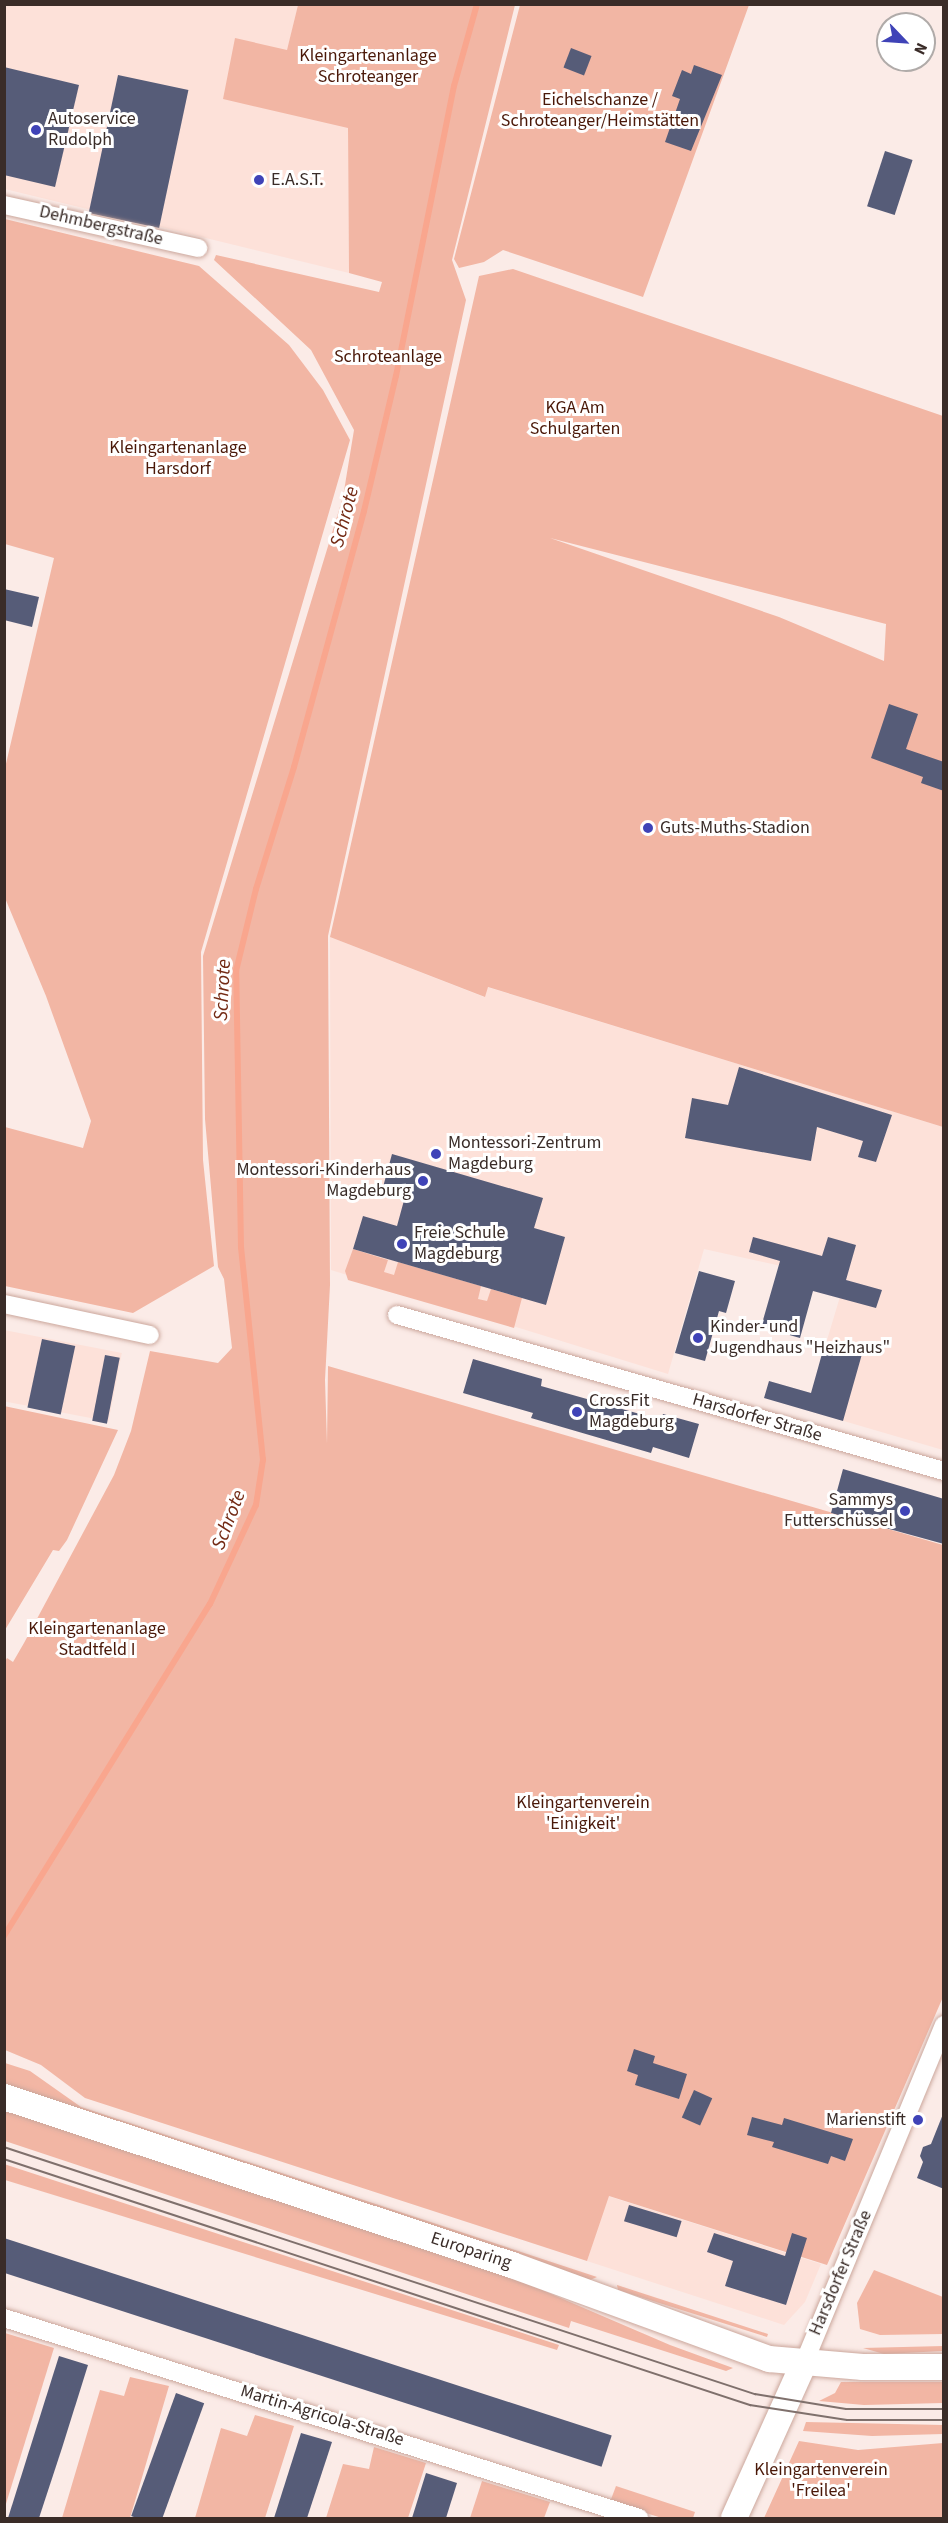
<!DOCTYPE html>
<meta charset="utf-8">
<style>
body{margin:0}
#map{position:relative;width:948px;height:2523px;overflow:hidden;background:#fbebe7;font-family:"Source Sans 3",sans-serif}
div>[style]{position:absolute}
.built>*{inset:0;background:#fde1d9;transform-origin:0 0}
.green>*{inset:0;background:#f2b6a4}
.stream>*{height:6px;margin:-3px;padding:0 3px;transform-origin:3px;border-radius:3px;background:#f9a68e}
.building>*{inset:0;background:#565c78;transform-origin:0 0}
.roads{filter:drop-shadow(0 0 2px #cba79c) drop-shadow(0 0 2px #cba79c)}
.street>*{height:18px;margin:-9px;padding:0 9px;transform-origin:9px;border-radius:9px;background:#fff}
.secondary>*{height:26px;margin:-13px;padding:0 13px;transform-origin:13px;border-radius:13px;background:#fff}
.tram>*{height:1.5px;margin:-0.75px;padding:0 0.75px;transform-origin:0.75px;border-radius:0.75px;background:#7f706c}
.dots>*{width:16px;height:16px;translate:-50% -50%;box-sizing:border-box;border:3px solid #fff;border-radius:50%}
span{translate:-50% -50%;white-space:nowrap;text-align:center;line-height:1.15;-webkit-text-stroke:6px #fff;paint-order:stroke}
.park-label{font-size:18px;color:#4a1808}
.poi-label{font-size:18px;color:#3a2c28}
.left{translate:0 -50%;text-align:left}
.right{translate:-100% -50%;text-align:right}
.street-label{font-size:18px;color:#3a2c28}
.water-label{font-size:20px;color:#732a14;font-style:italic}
.frame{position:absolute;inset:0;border:6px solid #3a2c28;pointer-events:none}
.north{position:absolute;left:876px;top:12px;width:60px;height:60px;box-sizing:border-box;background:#fff;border:2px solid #b0aba9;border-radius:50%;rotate:115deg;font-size:16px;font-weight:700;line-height:24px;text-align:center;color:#3a2c28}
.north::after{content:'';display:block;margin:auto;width:21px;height:27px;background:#3f43b7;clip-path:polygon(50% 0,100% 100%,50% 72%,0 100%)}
</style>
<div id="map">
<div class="built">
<div style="clip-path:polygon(5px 5px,298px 5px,287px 51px,348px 128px,349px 273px,5px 189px)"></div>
<div style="clip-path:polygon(330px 937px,484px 997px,487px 987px,943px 1127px,943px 1450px,806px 1410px,845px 1280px,704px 1249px,668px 1374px,331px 1270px)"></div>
<div style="left:4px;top:1330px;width:120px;height:70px;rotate:11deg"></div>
<div style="clip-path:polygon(608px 2196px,821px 2264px,805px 2302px,784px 2325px,587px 2261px)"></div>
</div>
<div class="green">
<div style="clip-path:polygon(298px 5px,515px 5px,452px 260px,466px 300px,328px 936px,330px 1285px,325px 1380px,327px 1444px,328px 1366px,943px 1545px,943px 1997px,827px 2265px,609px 2196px,587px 2261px,85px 2098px,41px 2065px,5px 2050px,4px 1663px,7px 1658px,13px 1662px,24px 1643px,114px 1475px,131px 1431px,150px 1351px,218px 1363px,232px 1348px,224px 1279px,218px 1267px,205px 1119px,203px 956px,343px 497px,354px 430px,311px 350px,214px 260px,216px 255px,379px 292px,382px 282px,349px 273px,348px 128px,223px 99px,235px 38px,287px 50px)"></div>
<div style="clip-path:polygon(520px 5px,749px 5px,643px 297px,503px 250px,484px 262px,459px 268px,454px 259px)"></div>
<div style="clip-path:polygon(5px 219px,199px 266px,289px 345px,323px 390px,350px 440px,201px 952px,203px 1160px,214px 1266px,133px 1313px,5px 1286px,5px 1127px,83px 1148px,91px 1121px,46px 996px,5px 898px,5px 768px,54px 558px,5px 544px)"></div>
<div style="clip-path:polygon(evenodd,513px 269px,943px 416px,943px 1127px,488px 987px,485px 997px,330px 937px,479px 276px,513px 269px,550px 538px,886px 624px,884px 661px,779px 617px,550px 538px)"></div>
<div style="clip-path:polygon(353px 1249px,388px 1260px,384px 1272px,394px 1275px,398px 1262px,481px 1286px,478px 1299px,487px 1301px,491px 1289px,522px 1298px,514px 1328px,348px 1280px,345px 1271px)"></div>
<div style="clip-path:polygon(4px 1406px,118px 1430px,67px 1540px,59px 1551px,53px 1550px,5px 1630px)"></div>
<div style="clip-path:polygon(5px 2063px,30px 2071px,81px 2107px,597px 2277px,590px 2280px,5px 2086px)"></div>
<div style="clip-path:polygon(5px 2110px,514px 2278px,670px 2345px,733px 2368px,726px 2371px,571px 2321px,569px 2328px,5px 2141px)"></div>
<div style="clip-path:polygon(4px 2164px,559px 2345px,557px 2350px,5px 2180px)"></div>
<div style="clip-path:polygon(874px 2270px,943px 2297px,943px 2334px,880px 2335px,860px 2329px,857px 2303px)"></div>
<div style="clip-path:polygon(617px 2285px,768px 2334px,767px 2337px,618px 2290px)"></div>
<div style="clip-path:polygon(5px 2333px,54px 2348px,5px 2507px,4px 2333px)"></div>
<div style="clip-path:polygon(943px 2346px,943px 2351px,884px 2354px,863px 2348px)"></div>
<div style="clip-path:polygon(130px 2377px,169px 2386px,130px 2518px,62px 2518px,100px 2390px,124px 2396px)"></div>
<div style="clip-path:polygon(841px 2382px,943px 2382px,943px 2403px,864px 2405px,819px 2401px,835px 2393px)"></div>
<div style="clip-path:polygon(255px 2415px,294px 2426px,265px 2518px,195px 2518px,221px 2428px,247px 2436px)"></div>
<div style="clip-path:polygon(806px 2422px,943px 2425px,943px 2434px,872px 2436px,803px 2431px)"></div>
<div style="clip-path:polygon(799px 2441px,858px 2450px,943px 2443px,943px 2518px,764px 2518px)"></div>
<div style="clip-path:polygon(374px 2447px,426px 2463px,408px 2518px,326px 2518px,343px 2464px,369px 2469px)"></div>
<div style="clip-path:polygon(482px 2481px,550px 2502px,544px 2518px,470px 2518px)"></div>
<div style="clip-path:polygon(616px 2486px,695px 2512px,693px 2518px,662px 2518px,610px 2502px)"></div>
</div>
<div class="stream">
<div style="left:4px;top:1936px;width:391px;rotate:-58.2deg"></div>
<div style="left:210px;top:1604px;width:109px;rotate:-65.1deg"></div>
<div style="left:256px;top:1505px;width:46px;rotate:-81.2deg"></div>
<div style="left:263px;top:1460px;width:214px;rotate:-95.9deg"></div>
<div style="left:241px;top:1247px;width:276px;rotate:-91deg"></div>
<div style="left:236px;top:971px;width:84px;rotate:-76.3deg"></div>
<div style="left:256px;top:889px;width:128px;rotate:-72.7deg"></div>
<div style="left:294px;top:767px;width:265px;rotate:-74.7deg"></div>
<div style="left:364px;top:511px;width:139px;rotate:-76.7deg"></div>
<div style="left:396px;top:376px;width:296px;rotate:-78.7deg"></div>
<div style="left:454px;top:86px;width:85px;rotate:-74.3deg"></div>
</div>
<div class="building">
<div style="left:571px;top:48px;width:22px;height:21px;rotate:21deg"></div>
<div style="clip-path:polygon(694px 65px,722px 75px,691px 151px,665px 142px,680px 99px,672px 96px,682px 70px,691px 74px)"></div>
<div style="clip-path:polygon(4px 67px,79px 85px,55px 187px,4px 175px)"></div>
<div style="left:118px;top:75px;width:72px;height:141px;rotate:12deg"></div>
<div style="left:885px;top:151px;width:29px;height:58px;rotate:18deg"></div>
<div style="clip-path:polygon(4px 589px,39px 597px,32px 627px,4px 620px)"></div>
<div style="clip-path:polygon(889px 704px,918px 714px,906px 749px,944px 762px,944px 791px,921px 783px,923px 777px,871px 758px)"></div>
<div style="clip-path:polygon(739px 1067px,892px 1115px,876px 1162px,858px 1157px,863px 1141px,817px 1127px,811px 1161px,685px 1138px,692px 1098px,728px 1105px)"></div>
<div style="clip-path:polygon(392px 1154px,543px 1198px,534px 1228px,565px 1237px,546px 1305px,353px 1249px,363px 1216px,397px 1226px,406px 1193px,383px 1187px)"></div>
<div style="clip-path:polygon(753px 1237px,822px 1256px,828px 1237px,856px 1245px,846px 1280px,882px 1290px,876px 1308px,813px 1291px,800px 1338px,761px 1327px,780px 1261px,749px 1252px)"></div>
<div style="clip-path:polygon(699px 1271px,735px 1281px,726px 1313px,719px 1311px,705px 1361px,675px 1353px)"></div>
<div style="left:42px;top:1339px;width:34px;height:70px;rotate:12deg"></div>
<div style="clip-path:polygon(825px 1343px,862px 1354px,843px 1421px,764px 1398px,769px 1381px,811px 1393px)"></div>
<div style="left:105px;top:1355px;width:15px;height:67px;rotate:11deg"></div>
<div style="clip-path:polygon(473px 1359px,542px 1379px,541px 1386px,661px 1420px,663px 1414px,699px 1424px,689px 1458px,653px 1447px,651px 1453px,531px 1418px,533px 1413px,463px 1393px)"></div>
<div style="clip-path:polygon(843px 1469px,944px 1499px,944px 1544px,831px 1513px)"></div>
<div style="clip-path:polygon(634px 2049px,655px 2056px,653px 2063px,687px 2074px,679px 2099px,635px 2085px,638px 2075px,627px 2071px)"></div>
<div style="left:694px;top:2090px;width:20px;height:30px;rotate:24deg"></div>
<div style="clip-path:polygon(943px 2114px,944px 2114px,944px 2189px,917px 2178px,923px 2162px,920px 2156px,923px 2147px,931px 2144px)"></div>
<div style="clip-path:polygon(752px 2117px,782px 2125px,784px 2118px,853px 2139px,845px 2161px,831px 2156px,828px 2164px,772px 2147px,774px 2142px,747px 2135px)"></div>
<div style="left:629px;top:2205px;width:55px;height:17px;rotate:17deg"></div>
<div style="clip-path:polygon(714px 2233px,785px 2256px,792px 2233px,807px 2238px,786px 2305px,725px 2286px,733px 2261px,707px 2252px)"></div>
<div style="left:4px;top:2238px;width:639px;height:33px;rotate:18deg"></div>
<div style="clip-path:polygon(59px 2356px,88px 2365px,62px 2448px,39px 2518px,8px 2518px)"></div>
<div style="left:176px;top:2393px;width:30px;height:131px;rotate:20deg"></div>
<div style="clip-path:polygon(301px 2433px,332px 2442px,307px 2518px,274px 2518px)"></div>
<div style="clip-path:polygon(426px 2473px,457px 2483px,446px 2518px,412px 2518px)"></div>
</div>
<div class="roads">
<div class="street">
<div style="left:4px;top:205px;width:199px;rotate:12.5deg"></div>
<div style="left:4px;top:1304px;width:149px;rotate:12deg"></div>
<div style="left:397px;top:1315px;width:569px;rotate:15.92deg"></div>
<div style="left:4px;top:2318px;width:666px;rotate:17.48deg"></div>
<div style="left:804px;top:2363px;width:366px;rotate:-67.5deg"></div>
</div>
<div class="secondary">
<div style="left:4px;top:2097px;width:535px;rotate:18.3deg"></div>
<div style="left:512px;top:2265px;width:274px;rotate:20.1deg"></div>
<div style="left:769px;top:2359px;width:94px;rotate:4.9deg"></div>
<div style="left:863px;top:2367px;width:81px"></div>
<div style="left:734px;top:2518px;width:170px;rotate:-65.7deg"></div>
</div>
</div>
<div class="tram">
<div style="left:4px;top:2147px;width:791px;rotate:18.21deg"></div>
<div style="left:755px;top:2394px;width:92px;rotate:9.4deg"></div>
<div style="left:846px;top:2409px;width:98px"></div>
<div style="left:4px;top:2159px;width:786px;rotate:18.25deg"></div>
<div style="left:750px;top:2405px;width:98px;rotate:8.8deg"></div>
<div style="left:847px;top:2420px;width:97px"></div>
</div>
<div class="dots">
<div style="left:36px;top:130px;background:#3f43b7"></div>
<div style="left:259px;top:180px;background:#3f43b7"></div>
<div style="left:648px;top:828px;background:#3f43b7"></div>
<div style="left:436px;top:1154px;background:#3f43b7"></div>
<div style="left:423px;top:1181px;background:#3f43b7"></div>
<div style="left:402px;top:1244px;background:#3f43b7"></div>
<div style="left:698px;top:1338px;background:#3f43b7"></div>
<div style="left:577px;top:1412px;background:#3f43b7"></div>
<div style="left:905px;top:1511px;background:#3f43b7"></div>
<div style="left:918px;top:2120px;background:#3f43b7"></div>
</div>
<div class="park-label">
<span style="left:368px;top:67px">Kleingartenanlage<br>Schroteanger</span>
<span style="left:600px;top:111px">Eichelschanze /<br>Schroteanger/Heimstätten</span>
<span style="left:388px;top:357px">Schroteanlage</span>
<span style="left:575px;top:419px">KGA Am<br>Schulgarten</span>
<span style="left:178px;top:459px">Kleingartenanlage<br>Harsdorf</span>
<span style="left:97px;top:1640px">Kleingartenanlage<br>Stadtfeld I</span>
<span style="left:583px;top:1814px">Kleingartenverein<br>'Einigkeit'</span>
<span style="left:821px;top:2481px">Kleingartenverein<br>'Freilea'</span>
</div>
<div class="poi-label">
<span class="left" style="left:48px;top:130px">Autoservice<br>Rudolph</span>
<span class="left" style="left:271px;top:180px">E.A.S.T.</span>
<span class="left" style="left:660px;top:828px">Guts-Muths-Stadion</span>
<span class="left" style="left:448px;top:1154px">Montessori-Zentrum<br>Magdeburg</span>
<span class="right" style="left:411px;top:1181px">Montessori-Kinderhaus<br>Magdeburg</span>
<span class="left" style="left:414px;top:1244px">Freie Schule<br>Magdeburg</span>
<span class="left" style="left:710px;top:1338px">Kinder- und<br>Jugendhaus "Heizhaus"</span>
<span class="left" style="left:589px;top:1412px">CrossFit<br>Magdeburg</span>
<span class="right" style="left:893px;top:1511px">Sammys<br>Futterschüssel</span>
<span class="right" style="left:906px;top:2120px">Marienstift</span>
</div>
<div class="street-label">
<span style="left:101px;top:226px;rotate:13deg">Dehmbergstraße</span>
<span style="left:757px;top:1418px;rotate:16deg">Harsdorfer Straße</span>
<span style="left:471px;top:2251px;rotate:18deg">Europaring</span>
<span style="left:841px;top:2273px;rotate:-67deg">Harsdorfer Straße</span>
<span style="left:322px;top:2416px;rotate:17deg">Martin-Agricola-Straße</span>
</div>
<div class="water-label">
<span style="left:345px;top:517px;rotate:-75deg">Schrote</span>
<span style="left:223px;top:990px;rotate:-87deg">Schrote</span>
<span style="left:229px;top:1520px;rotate:-69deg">Schrote</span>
</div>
<div class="frame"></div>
<div class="north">N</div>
</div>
